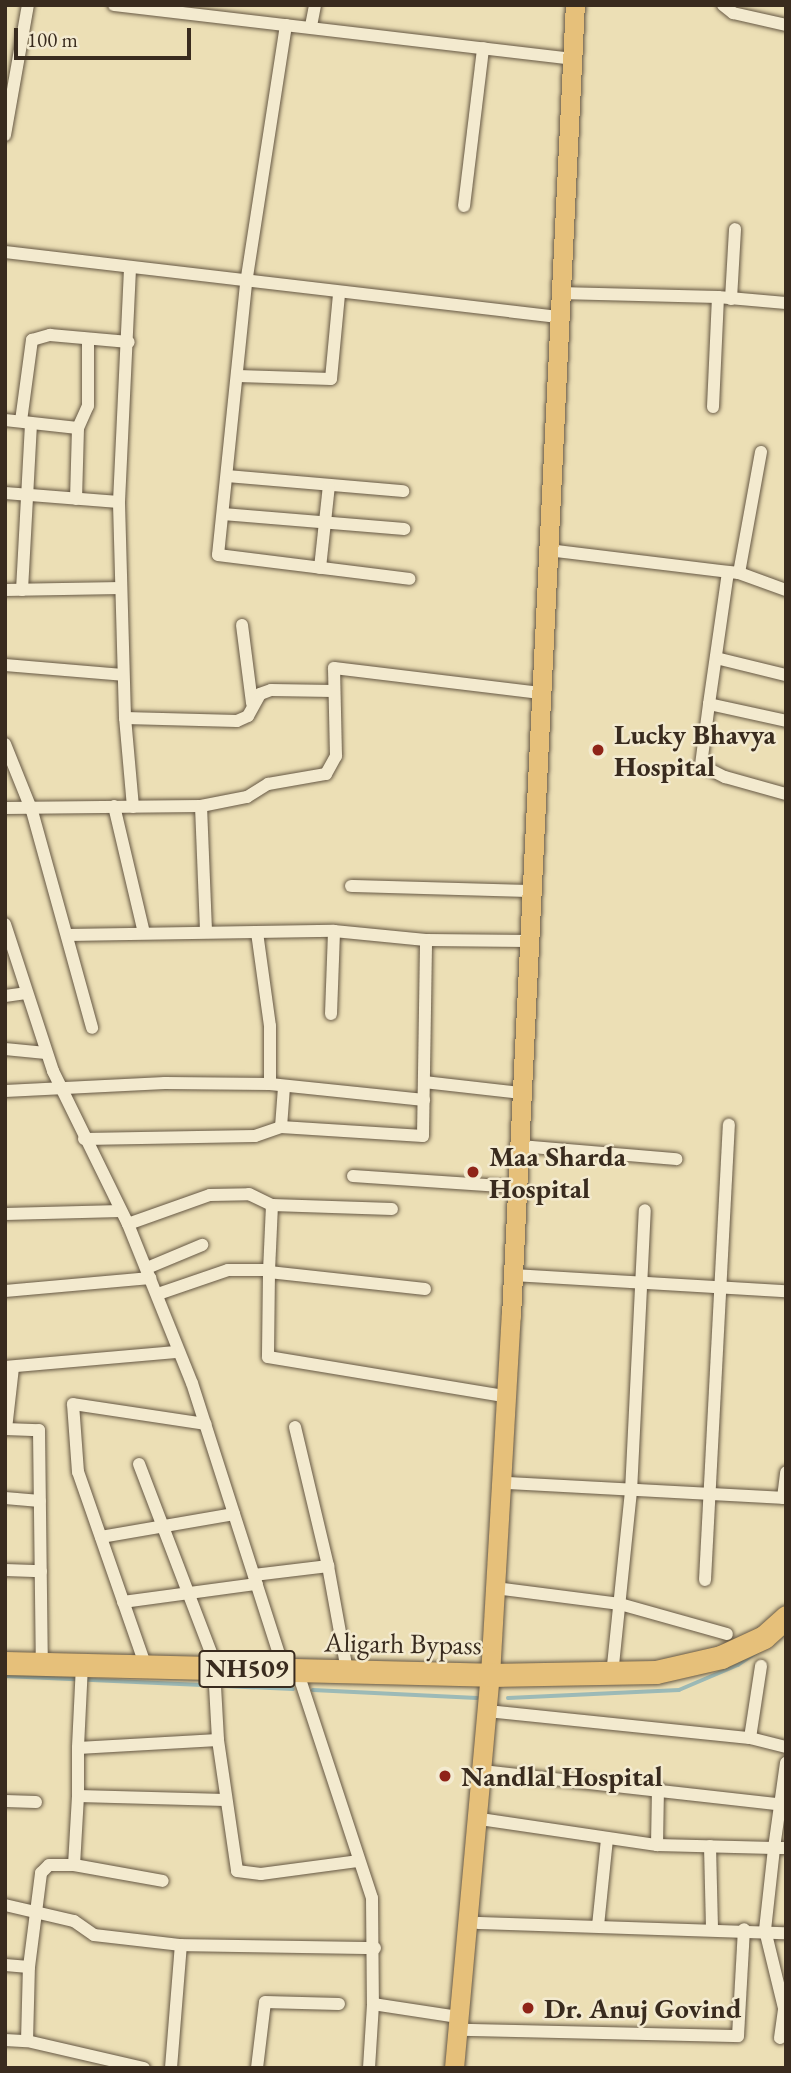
<!DOCTYPE html>
<style>
body{margin:0}
#map{position:relative;width:791px;height:2073px;overflow:hidden;background:#ecdfb5;font-family:"EB Garamond",serif}
div>[style]{position:absolute}
.stream>*{height:3.5px;margin:-1.75px;padding:0 1.75px;transform-origin:1.75px;border-radius:1.75px;background:#9cbab7}
.roads{filter:drop-shadow(0 0 2px #665844) drop-shadow(0 0 2px #665844)}
.street>*{height:12px;margin:-6px;padding:0 6px;transform-origin:6px;border-radius:6px;background:#f3eacf}
.primary>*{height:19px;margin:-9.5px;padding:0 9.5px;transform-origin:9.5px;border-radius:9.5px;background:#e6c07a}
.highway>*{height:23px;margin:-11.5px;padding:0 11.5px;transform-origin:11.5px;border-radius:11.5px;background:#e6c07a}
.dots>*{width:19px;height:19px;translate:-50% -50%;box-sizing:border-box;border:4px solid #f3eacf;border-radius:50%}
span{translate:-50% -50%;white-space:nowrap;text-align:center;line-height:1.15;-webkit-text-stroke:5px #f3eacf;paint-order:stroke}
.shield-label span{padding:2px 5px;background:#f3eacf;border:2px solid;border-radius:5px;-webkit-text-stroke-width:0}
.shield-label{font-size:26px;color:#392b1e;font-weight:700}
.poi-label{font-size:28px;color:#392b1e;font-weight:700}
.left{translate:0 -50%;text-align:left}
.street-label{font-size:28px;color:#392b1e}
.frame{position:absolute;inset:0;border:7px solid #392b1e;pointer-events:none}
.scale{position:absolute;left:14px;top:28px;width:177px;height:32px;box-sizing:border-box;border:4px solid #392b1e;border-top:0;padding-left:9px;font-size:21px;line-height:24px;white-space:nowrap;color:#392b1e;-webkit-text-stroke:5px #f3eacf;paint-order:stroke}
</style>
<div id="map">
<div class="stream">
<div style="left:5px;top:1676px;width:288px;rotate:2.6deg"></div>
<div style="left:313px;top:1690px;width:164px;rotate:2.8deg"></div>
<div style="left:508px;top:1698px;width:171px;rotate:-2.7deg"></div>
<div style="left:679px;top:1690px;width:64px;rotate:-23deg"></div>
<div style="left:738px;top:1665px;width:25px;rotate:-34deg"></div>
</div>
<div class="roads">
<div class="street">
<div style="left:114px;top:5px;width:462px;rotate:6.7deg"></div>
<div style="left:723px;top:5px;width:13px;rotate:39deg"></div>
<div style="left:733px;top:13px;width:54px;rotate:12.8deg"></div>
<div style="left:286px;top:25px;width:262px;rotate:98.8deg"></div>
<div style="left:246px;top:284px;width:272px;rotate:95.9deg"></div>
<div style="left:218px;top:555px;width:193px;rotate:7.1deg"></div>
<div style="left:311px;top:26px;width:21px;rotate:-79deg"></div>
<div style="left:5px;top:135px;width:132px;rotate:-80deg"></div>
<div style="left:464px;top:206px;width:159px;rotate:-83.1deg"></div>
<div style="left:5px;top:252px;width:557px;rotate:6.7deg"></div>
<div style="left:559px;top:293px;width:159px;rotate:1.4deg"></div>
<div style="left:718px;top:297px;width:68px;rotate:5deg"></div>
<div style="left:731px;top:299px;width:70px;rotate:-86.7deg"></div>
<div style="left:238px;top:376px;width:93px;rotate:1.8deg"></div>
<div style="left:331px;top:379px;width:84px;rotate:-84.6deg"></div>
<div style="left:713px;top:407px;width:110px;rotate:-87.4deg"></div>
<div style="left:5px;top:420px;width:73px;rotate:6.3deg"></div>
<div style="left:78px;top:428px;width:71px;rotate:91.6deg"></div>
<div style="left:21px;top:421px;width:82px;rotate:-82.3deg"></div>
<div style="left:32px;top:340px;width:19px;rotate:-16deg"></div>
<div style="left:50px;top:335px;width:79px;rotate:5.1deg"></div>
<div style="left:78px;top:428px;width:24px;rotate:-66deg"></div>
<div style="left:88px;top:406px;width:67px;rotate:-90deg"></div>
<div style="left:227px;top:476px;width:177px;rotate:4.9deg"></div>
<div style="left:5px;top:493px;width:114px;rotate:4.5deg"></div>
<div style="left:223px;top:514px;width:182px;rotate:4.7deg"></div>
<div style="left:548px;top:550px;width:192px;rotate:6.9deg"></div>
<div style="left:739px;top:573px;width:123px;rotate:-79.7deg"></div>
<div style="left:320px;top:568px;width:83px;rotate:-83.8deg"></div>
<div style="left:728px;top:572px;width:133px;rotate:98.2deg"></div>
<div style="left:709px;top:704px;width:79px;rotate:12.4deg"></div>
<div style="left:739px;top:573px;width:50px;rotate:19.9deg"></div>
<div style="left:5px;top:590px;width:116px;rotate:-1deg"></div>
<div style="left:22px;top:590px;width:167px;rotate:-86.9deg"></div>
<div style="left:242px;top:625px;width:79px;rotate:82.7deg"></div>
<div style="left:716px;top:658px;width:72px;rotate:13.7deg"></div>
<div style="left:5px;top:665px;width:118px;rotate:4.8deg"></div>
<div style="left:709px;top:704px;width:62px;rotate:97.5deg"></div>
<div style="left:701px;top:765px;width:27px;rotate:27deg"></div>
<div style="left:725px;top:777px;width:63px;rotate:15.6deg"></div>
<div style="left:125px;top:718px;width:216px;rotate:-91.6deg"></div>
<div style="left:119px;top:502px;width:235px;rotate:-87.3deg"></div>
<div style="left:5px;top:744px;width:72px;rotate:68.1deg"></div>
<div style="left:32px;top:811px;width:225px;rotate:74.5deg"></div>
<div style="left:114px;top:806px;width:130px;rotate:76.7deg"></div>
<div style="left:201px;top:806px;width:124px;rotate:87.7deg"></div>
<div style="left:133px;top:807px;width:89px;rotate:-95.1deg"></div>
<div style="left:125px;top:718px;width:112px;rotate:1.5deg"></div>
<div style="left:237px;top:721px;width:12px;rotate:-24deg"></div>
<div style="left:248px;top:716px;width:25px;rotate:-61deg"></div>
<div style="left:260px;top:694px;width:12px;rotate:-20deg"></div>
<div style="left:271px;top:690px;width:62px;rotate:0.9deg"></div>
<div style="left:5px;top:808px;width:196px;rotate:-0.6deg"></div>
<div style="left:201px;top:806px;width:47px;rotate:-11.1deg"></div>
<div style="left:247px;top:797px;width:25px;rotate:-32deg"></div>
<div style="left:268px;top:784px;width:59px;rotate:-9.8deg"></div>
<div style="left:326px;top:774px;width:21px;rotate:-61deg"></div>
<div style="left:336px;top:756px;width:88px;rotate:-91.3deg"></div>
<div style="left:334px;top:668px;width:208px;rotate:6.9deg"></div>
<div style="left:351px;top:886px;width:180px;rotate:1.6deg"></div>
<div style="left:5px;top:924px;width:155px;rotate:71.9deg"></div>
<div style="left:53px;top:1071px;width:170px;rotate:63.9deg"></div>
<div style="left:128px;top:1224px;width:171px;rotate:68.1deg"></div>
<div style="left:192px;top:1383px;width:301px;rotate:72.2deg"></div>
<div style="left:67px;top:935px;width:267px;rotate:-0.9deg"></div>
<div style="left:334px;top:931px;width:92px;rotate:5.6deg"></div>
<div style="left:426px;top:940px;width:102px;rotate:0.6deg"></div>
<div style="left:5px;top:996px;width:21px;rotate:-8deg"></div>
<div style="left:331px;top:1014px;width:83px;rotate:-87.9deg"></div>
<div style="left:5px;top:1049px;width:41px;rotate:5.6deg"></div>
<div style="left:424px;top:1082px;width:98px;rotate:6.5deg"></div>
<div style="left:270px;top:1084px;width:155px;rotate:5.9deg"></div>
<div style="left:5px;top:1091px;width:160px;rotate:-2.9deg"></div>
<div style="left:165px;top:1083px;width:105px;rotate:0.5deg"></div>
<div style="left:270px;top:1084px;width:58px;rotate:-90deg"></div>
<div style="left:270px;top:1026px;width:95px;rotate:-97.9deg"></div>
<div style="left:281px;top:1127px;width:40px;rotate:-85.7deg"></div>
<div style="left:84px;top:1139px;width:171px;rotate:-1deg"></div>
<div style="left:255px;top:1136px;width:28px;rotate:-19deg"></div>
<div style="left:281px;top:1127px;width:142px;rotate:3.6deg"></div>
<div style="left:423px;top:1136px;width:196px;rotate:-89.1deg"></div>
<div style="left:520px;top:1146px;width:157px;rotate:4.8deg"></div>
<div style="left:353px;top:1176px;width:163px;rotate:3.9deg"></div>
<div style="left:272px;top:1205px;width:120px;rotate:1.9deg"></div>
<div style="left:5px;top:1214px;width:116px;rotate:-1.5deg"></div>
<div style="left:128px;top:1224px;width:87px;rotate:-19.5deg"></div>
<div style="left:210px;top:1195px;width:39px;rotate:-1deg"></div>
<div style="left:249px;top:1194px;width:25px;rotate:26deg"></div>
<div style="left:272px;top:1205px;width:67px;rotate:92.6deg"></div>
<div style="left:147px;top:1268px;width:60px;rotate:-22.7deg"></div>
<div style="left:513px;top:1275px;width:273px;rotate:3.4deg"></div>
<div style="left:425px;top:1289px;width:157px;rotate:-173.8deg"></div>
<div style="left:269px;top:1272px;width:85px;rotate:90.7deg"></div>
<div style="left:268px;top:1357px;width:239px;rotate:9.4deg"></div>
<div style="left:5px;top:1291px;width:146px;rotate:-5.1deg"></div>
<div style="left:158px;top:1294px;width:74px;rotate:-18.9deg"></div>
<div style="left:228px;top:1270px;width:41px"></div>
<div style="left:5px;top:1367px;width:174px;rotate:-5deg"></div>
<div style="left:295px;top:1427px;width:143px;rotate:76.6deg"></div>
<div style="left:328px;top:1566px;width:107px;rotate:79.7deg"></div>
<div style="left:5px;top:1429px;width:34px;rotate:2deg"></div>
<div style="left:39px;top:1430px;width:234px;rotate:89.3deg"></div>
<div style="left:6px;top:1429px;width:61px;rotate:-83.5deg"></div>
<div style="left:139px;top:1464px;width:218px;rotate:69.1deg"></div>
<div style="left:508px;top:1483px;width:278px;rotate:3.1deg"></div>
<div style="left:5px;top:1498px;width:35px;rotate:5deg"></div>
<div style="left:783px;top:1498px;width:26px;rotate:-83deg"></div>
<div style="left:101px;top:1537px;width:135px;rotate:-9.8deg"></div>
<div style="left:5px;top:1570px;width:36px;rotate:2deg"></div>
<div style="left:254px;top:1575px;width:75px;rotate:-6.9deg"></div>
<div style="left:705px;top:1580px;width:456px;rotate:-87deg"></div>
<div style="left:503px;top:1589px;width:118px;rotate:7.3deg"></div>
<div style="left:620px;top:1604px;width:111px;rotate:15.7deg"></div>
<div style="left:123px;top:1602px;width:135px;rotate:-7.7deg"></div>
<div style="left:82px;top:1665px;width:83px;rotate:92.8deg"></div>
<div style="left:78px;top:1748px;width:140px;rotate:-3.3deg"></div>
<div style="left:146px;top:1667px;width:207px;rotate:-109.2deg"></div>
<div style="left:78px;top:1472px;width:68px;rotate:-94.2deg"></div>
<div style="left:73px;top:1404px;width:134px;rotate:8.6deg"></div>
<div style="left:214px;top:1668px;width:72px;rotate:86.8deg"></div>
<div style="left:218px;top:1740px;width:132px;rotate:81.7deg"></div>
<div style="left:237px;top:1871px;width:24px;rotate:7deg"></div>
<div style="left:261px;top:1874px;width:99px;rotate:-7.6deg"></div>
<div style="left:297px;top:1670px;width:240px;rotate:71.8deg"></div>
<div style="left:372px;top:1898px;width:106px;rotate:89.5deg"></div>
<div style="left:373px;top:2004px;width:86px;rotate:8.7deg"></div>
<div style="left:612px;top:1675px;width:184px;rotate:-84.1deg"></div>
<div style="left:631px;top:1492px;width:282px;rotate:-87.2deg"></div>
<div style="left:497px;top:1712px;width:254px;rotate:5.9deg"></div>
<div style="left:750px;top:1738px;width:37px;rotate:14deg"></div>
<div style="left:750px;top:1738px;width:73px;rotate:-81.3deg"></div>
<div style="left:78px;top:1748px;width:48px;rotate:90deg"></div>
<div style="left:78px;top:1796px;width:147px;rotate:1.6deg"></div>
<div style="left:491px;top:1772px;width:289px;rotate:6.4deg"></div>
<div style="left:658px;top:1788px;width:57px;rotate:91deg"></div>
<div style="left:657px;top:1845px;width:117px;rotate:1.5deg"></div>
<div style="left:774px;top:1848px;width:86px;rotate:-82deg"></div>
<div style="left:78px;top:1796px;width:69px;rotate:93.3deg"></div>
<div style="left:74px;top:1865px;width:90px;rotate:10.2deg"></div>
<div style="left:5px;top:1801px;width:31px;rotate:2deg"></div>
<div style="left:487px;top:1820px;width:172px;rotate:8.4deg"></div>
<div style="left:710px;top:1846px;width:82px;rotate:88.6deg"></div>
<div style="left:5px;top:1905px;width:71px;rotate:13.1deg"></div>
<div style="left:74px;top:1921px;width:24px;rotate:35deg"></div>
<div style="left:94px;top:1935px;width:88px;rotate:6.6deg"></div>
<div style="left:478px;top:1923px;width:308px;rotate:1.9deg"></div>
<div style="left:598px;top:1926px;width:87px;rotate:-84.1deg"></div>
<div style="left:5px;top:1965px;width:24px;rotate:5deg"></div>
<div style="left:467px;top:2030px;width:271px;rotate:1.3deg"></div>
<div style="left:738px;top:2036px;width:107px;rotate:-86.8deg"></div>
<div style="left:780px;top:2038px;width:30px;rotate:-82deg"></div>
<div style="left:784px;top:2008px;width:80px;rotate:-103.7deg"></div>
<div style="left:765px;top:1930px;width:82px;rotate:-83.7deg"></div>
<div style="left:774px;top:1848px;width:12px"></div>
<div style="left:5px;top:2040px;width:22px;rotate:3deg"></div>
<div style="left:27px;top:2041px;width:120px;rotate:13deg"></div>
<div style="left:27px;top:2041px;width:74px;rotate:-88.5deg"></div>
<div style="left:29px;top:1967px;width:95px;rotate:-82.7deg"></div>
<div style="left:41px;top:1873px;width:11px;rotate:-45deg"></div>
<div style="left:49px;top:1865px;width:25px"></div>
<div style="left:171px;top:2068px;width:123px;rotate:-85.4deg"></div>
<div style="left:181px;top:1945px;width:194px;rotate:0.9deg"></div>
<div style="left:257px;top:2068px;width:66px;rotate:-83.1deg"></div>
<div style="left:265px;top:2002px;width:74px;rotate:1.5deg"></div>
<div style="left:369px;top:2068px;width:64px;rotate:-86.4deg"></div>
</div>
<div class="primary">
<div style="left:454px;top:2068px;width:395px;rotate:-84.8deg"></div>
<div style="left:490px;top:1675px;width:360px;rotate:-86.7deg"></div>
<div style="left:511px;top:1316px;width:1313px;rotate:-87.21deg"></div>
</div>
<div class="highway">
<div style="left:5px;top:1663px;width:485px;rotate:1.4deg"></div>
<div style="left:490px;top:1675px;width:166px;rotate:-1deg"></div>
<div style="left:656px;top:1672px;width:67px;rotate:-13deg"></div>
<div style="left:721px;top:1657px;width:47px;rotate:-24.9deg"></div>
<div style="left:764px;top:1637px;width:30px;rotate:-42deg"></div>
</div>
</div>
<div class="dots">
<div style="left:598px;top:750px;background:#8f2418"></div>
<div style="left:473px;top:1172px;background:#8f2418"></div>
<div style="left:445px;top:1776px;background:#8f2418"></div>
<div style="left:528px;top:2008px;background:#8f2418"></div>
</div>
<div class="shield-label">
<span style="left:247px;top:1669px">NH509</span>
</div>
<div class="poi-label">
<span class="left" style="left:614px;top:750px">Lucky Bhavya<br>Hospital</span>
<span class="left" style="left:489px;top:1172px">Maa Sharda<br>Hospital</span>
<span class="left" style="left:461px;top:1776px">Nandlal Hospital</span>
<span class="left" style="left:544px;top:2008px">Dr. Anuj Govind</span>
</div>
<div class="street-label">
<span style="left:403px;top:1643px;rotate:1deg">Aligarh Bypass</span>
</div>
<div class="frame"></div>
<div class="scale">100 m</div>
</div>
